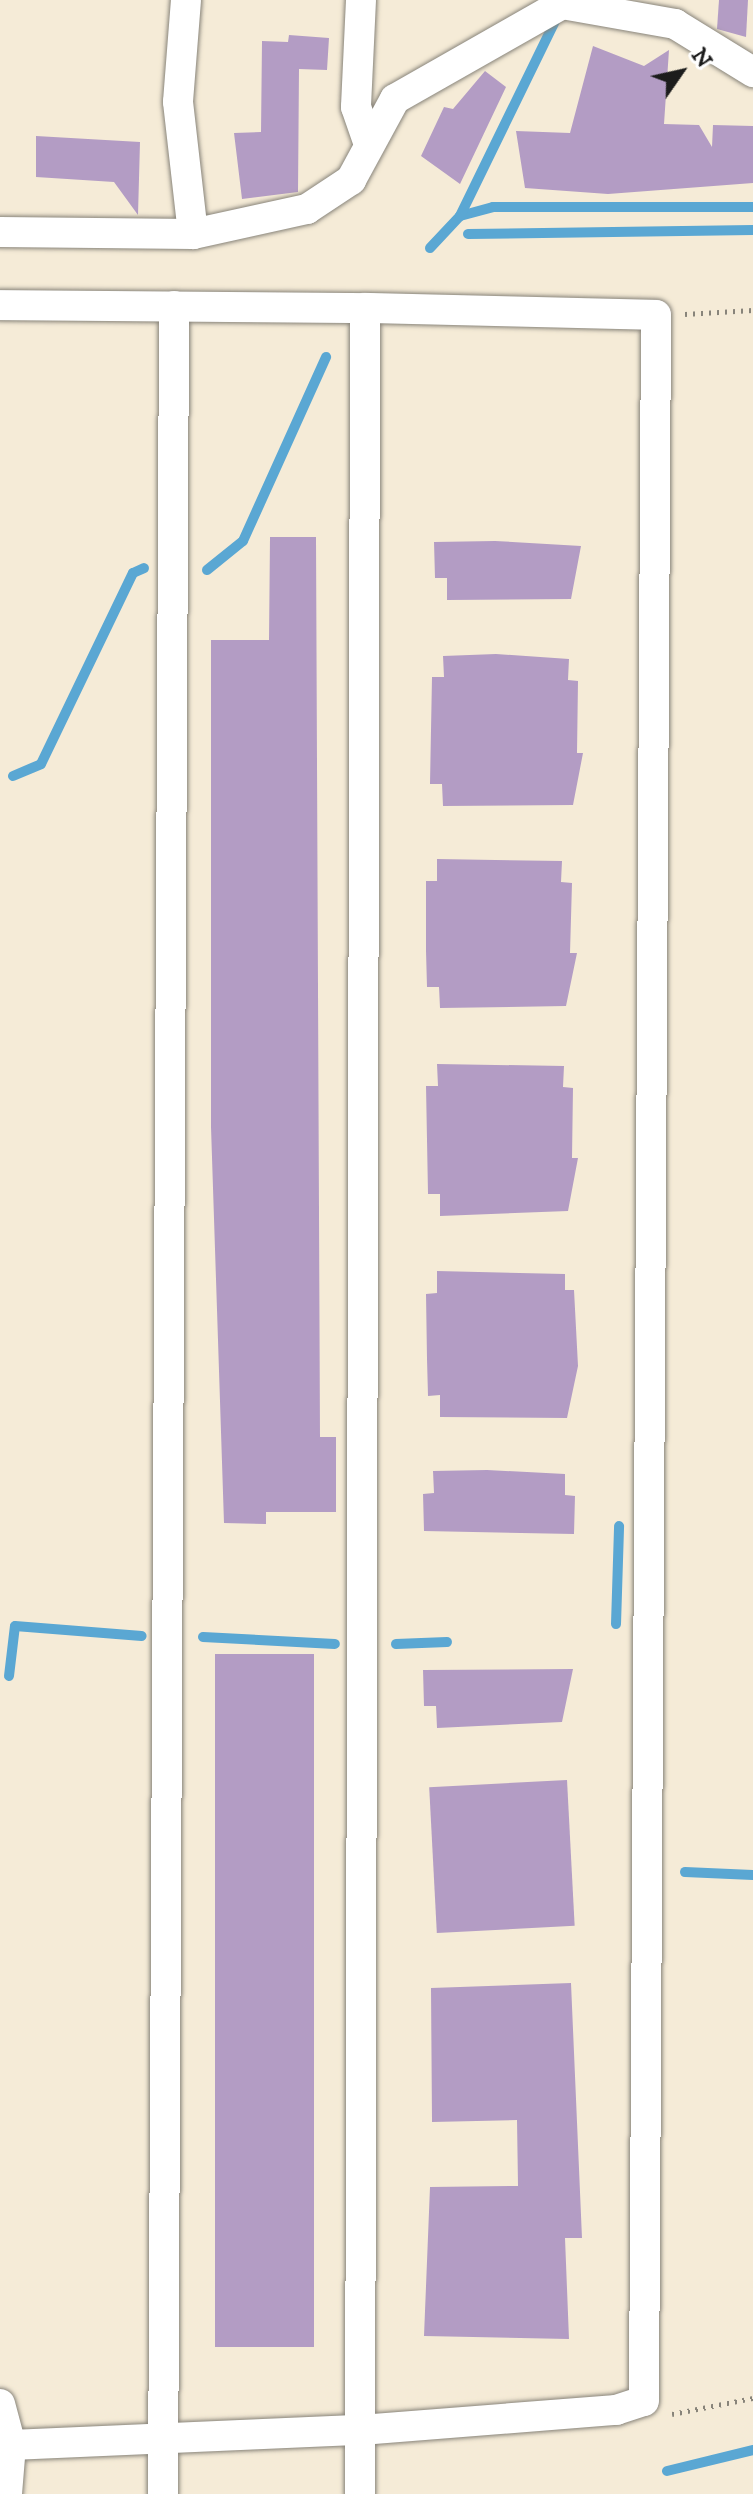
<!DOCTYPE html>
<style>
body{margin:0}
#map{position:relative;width:753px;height:2494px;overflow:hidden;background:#f5ebd7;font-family:"IM FELL DW Pica",serif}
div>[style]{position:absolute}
.stream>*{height:10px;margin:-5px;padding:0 5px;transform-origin:5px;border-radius:5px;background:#5aa7d3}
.building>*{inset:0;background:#b39cc4;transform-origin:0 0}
.path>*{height:5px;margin-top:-2.5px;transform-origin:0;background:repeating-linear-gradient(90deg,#88847a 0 2px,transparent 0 8px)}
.roads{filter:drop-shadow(0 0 2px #88847a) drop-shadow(0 0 2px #88847a)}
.minor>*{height:30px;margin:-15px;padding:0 15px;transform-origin:15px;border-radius:15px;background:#fff}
span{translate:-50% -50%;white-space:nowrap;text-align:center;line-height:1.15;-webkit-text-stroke:6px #fff;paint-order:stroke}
.north{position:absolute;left:641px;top:32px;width:80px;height:80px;-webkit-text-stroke:6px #fff;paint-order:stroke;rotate:56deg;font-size:22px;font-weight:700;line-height:32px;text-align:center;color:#1c1c1c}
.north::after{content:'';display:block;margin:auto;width:28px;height:36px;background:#1c1c1c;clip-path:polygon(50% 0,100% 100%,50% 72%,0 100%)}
</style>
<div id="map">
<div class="stream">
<div style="left:460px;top:216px;width:34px;rotate:-15deg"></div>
<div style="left:493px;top:207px;width:260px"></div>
<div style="left:468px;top:234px;width:285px;rotate:-0.8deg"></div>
<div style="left:430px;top:248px;width:44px;rotate:-46.8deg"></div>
<div style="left:460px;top:216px;width:221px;rotate:-64deg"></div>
<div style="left:207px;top:570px;width:46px;rotate:-38.9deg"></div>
<div style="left:243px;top:541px;width:202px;rotate:-65.7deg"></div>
<div style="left:13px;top:776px;width:30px;rotate:-23deg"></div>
<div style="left:41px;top:764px;width:212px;rotate:-64.3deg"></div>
<div style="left:133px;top:573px;width:12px;rotate:-24deg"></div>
<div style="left:616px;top:1624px;width:98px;rotate:-88.2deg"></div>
<div style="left:203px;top:1637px;width:132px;rotate:3deg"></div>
<div style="left:396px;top:1644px;width:51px;rotate:-2.2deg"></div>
<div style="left:9px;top:1676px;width:50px;rotate:-83.2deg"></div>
<div style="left:15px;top:1626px;width:127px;rotate:4.5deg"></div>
<div style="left:685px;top:1872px;width:68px;rotate:2.5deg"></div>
<div style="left:667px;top:2471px;width:89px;rotate:-13.7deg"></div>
</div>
<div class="building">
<div style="clip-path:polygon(719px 0,748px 0,746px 37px,717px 29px)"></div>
<div style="clip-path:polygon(289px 35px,329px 38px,327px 70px,299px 69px,298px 192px,242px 199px,234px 133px,261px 132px,262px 41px,288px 42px)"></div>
<div style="clip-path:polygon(593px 46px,644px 66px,669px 50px,664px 124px,699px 125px,712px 147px,713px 125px,753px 126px,753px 183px,608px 194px,525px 188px,516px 131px,570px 133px)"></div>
<div style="clip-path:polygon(485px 71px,506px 87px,460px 184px,421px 156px,444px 107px,453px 109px)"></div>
<div style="clip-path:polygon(36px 136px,140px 142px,138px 215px,114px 182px,36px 177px)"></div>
<div style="clip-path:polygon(270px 537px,316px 537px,320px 1437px,336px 1437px,336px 1512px,266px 1512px,266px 1524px,224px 1523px,211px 1127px,211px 640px,269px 640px)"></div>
<div style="clip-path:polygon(495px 541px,581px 546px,571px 599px,447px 600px,447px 578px,435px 578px,434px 542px)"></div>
<div style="clip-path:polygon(496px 654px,569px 659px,568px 680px,578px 681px,577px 753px,583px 753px,573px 805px,443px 806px,442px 784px,430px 784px,432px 677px,444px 677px,443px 656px)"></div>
<div style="clip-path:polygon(437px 859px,562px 861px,561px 882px,572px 883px,570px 953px,577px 953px,566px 1006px,440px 1008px,439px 987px,427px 987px,426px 951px,426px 881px,437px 881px)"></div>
<div style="clip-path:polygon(437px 1064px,564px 1066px,563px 1087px,573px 1088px,572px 1158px,578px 1158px,568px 1211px,440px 1216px,440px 1194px,428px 1194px,426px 1086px,438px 1086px)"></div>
<div style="clip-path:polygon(437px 1271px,565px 1274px,565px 1290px,574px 1290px,578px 1366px,567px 1418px,440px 1417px,440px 1395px,428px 1396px,427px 1359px,426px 1294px,437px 1293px)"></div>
<div style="clip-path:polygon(487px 1470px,565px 1474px,565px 1495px,575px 1496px,574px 1534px,424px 1531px,423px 1494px,434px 1493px,433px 1471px)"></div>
<div style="left:215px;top:1654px;width:99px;height:693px"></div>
<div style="clip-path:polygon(573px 1669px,562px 1722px,437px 1728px,436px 1706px,424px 1706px,423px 1670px)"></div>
<div style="left:567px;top:1780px;width:146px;height:138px;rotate:87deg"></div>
<div style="clip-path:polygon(571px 1983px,582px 2238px,565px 2238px,569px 2339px,424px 2336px,430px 2187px,518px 2186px,517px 2120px,432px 2122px,431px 1988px)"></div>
</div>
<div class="path">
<div style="left:685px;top:314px;width:68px;rotate:-3.4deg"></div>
<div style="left:672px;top:2414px;width:83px;rotate:-11.2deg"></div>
</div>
<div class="roads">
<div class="minor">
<div style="left:186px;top:0;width:102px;rotate:94.5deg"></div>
<div style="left:178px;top:102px;width:133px;rotate:83.5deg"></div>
<div style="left:361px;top:0;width:107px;rotate:92.7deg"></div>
<div style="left:356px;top:107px;width:37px;rotate:71deg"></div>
<div style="left:0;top:232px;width:193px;rotate:0.6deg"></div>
<div style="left:193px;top:234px;width:117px;rotate:-12.4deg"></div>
<div style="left:307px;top:209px;width:53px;rotate:-33.4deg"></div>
<div style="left:351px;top:180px;width:92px;rotate:-61.5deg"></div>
<div style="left:395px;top:99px;width:192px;rotate:-29.6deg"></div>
<div style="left:562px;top:4px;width:115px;rotate:10deg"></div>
<div style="left:675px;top:24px;width:92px;rotate:31.6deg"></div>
<div style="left:0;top:305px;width:365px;rotate:0.5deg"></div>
<div style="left:365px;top:308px;width:2186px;rotate:90.13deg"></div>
<div style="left:0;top:2404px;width:42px;rotate:75deg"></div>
<div style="left:11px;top:2445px;width:49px;rotate:94.7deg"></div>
<div style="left:11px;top:2445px;width:350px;rotate:-2.5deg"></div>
<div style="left:361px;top:2430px;width:256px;rotate:-4.5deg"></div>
<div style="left:616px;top:2410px;width:29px;rotate:-18deg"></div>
<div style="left:644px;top:2401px;width:2086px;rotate:-89.67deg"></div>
<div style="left:656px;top:315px;width:291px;rotate:-178.6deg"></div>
<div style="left:163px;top:2494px;width:2188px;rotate:-89.71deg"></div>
</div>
</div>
<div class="north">N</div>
</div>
